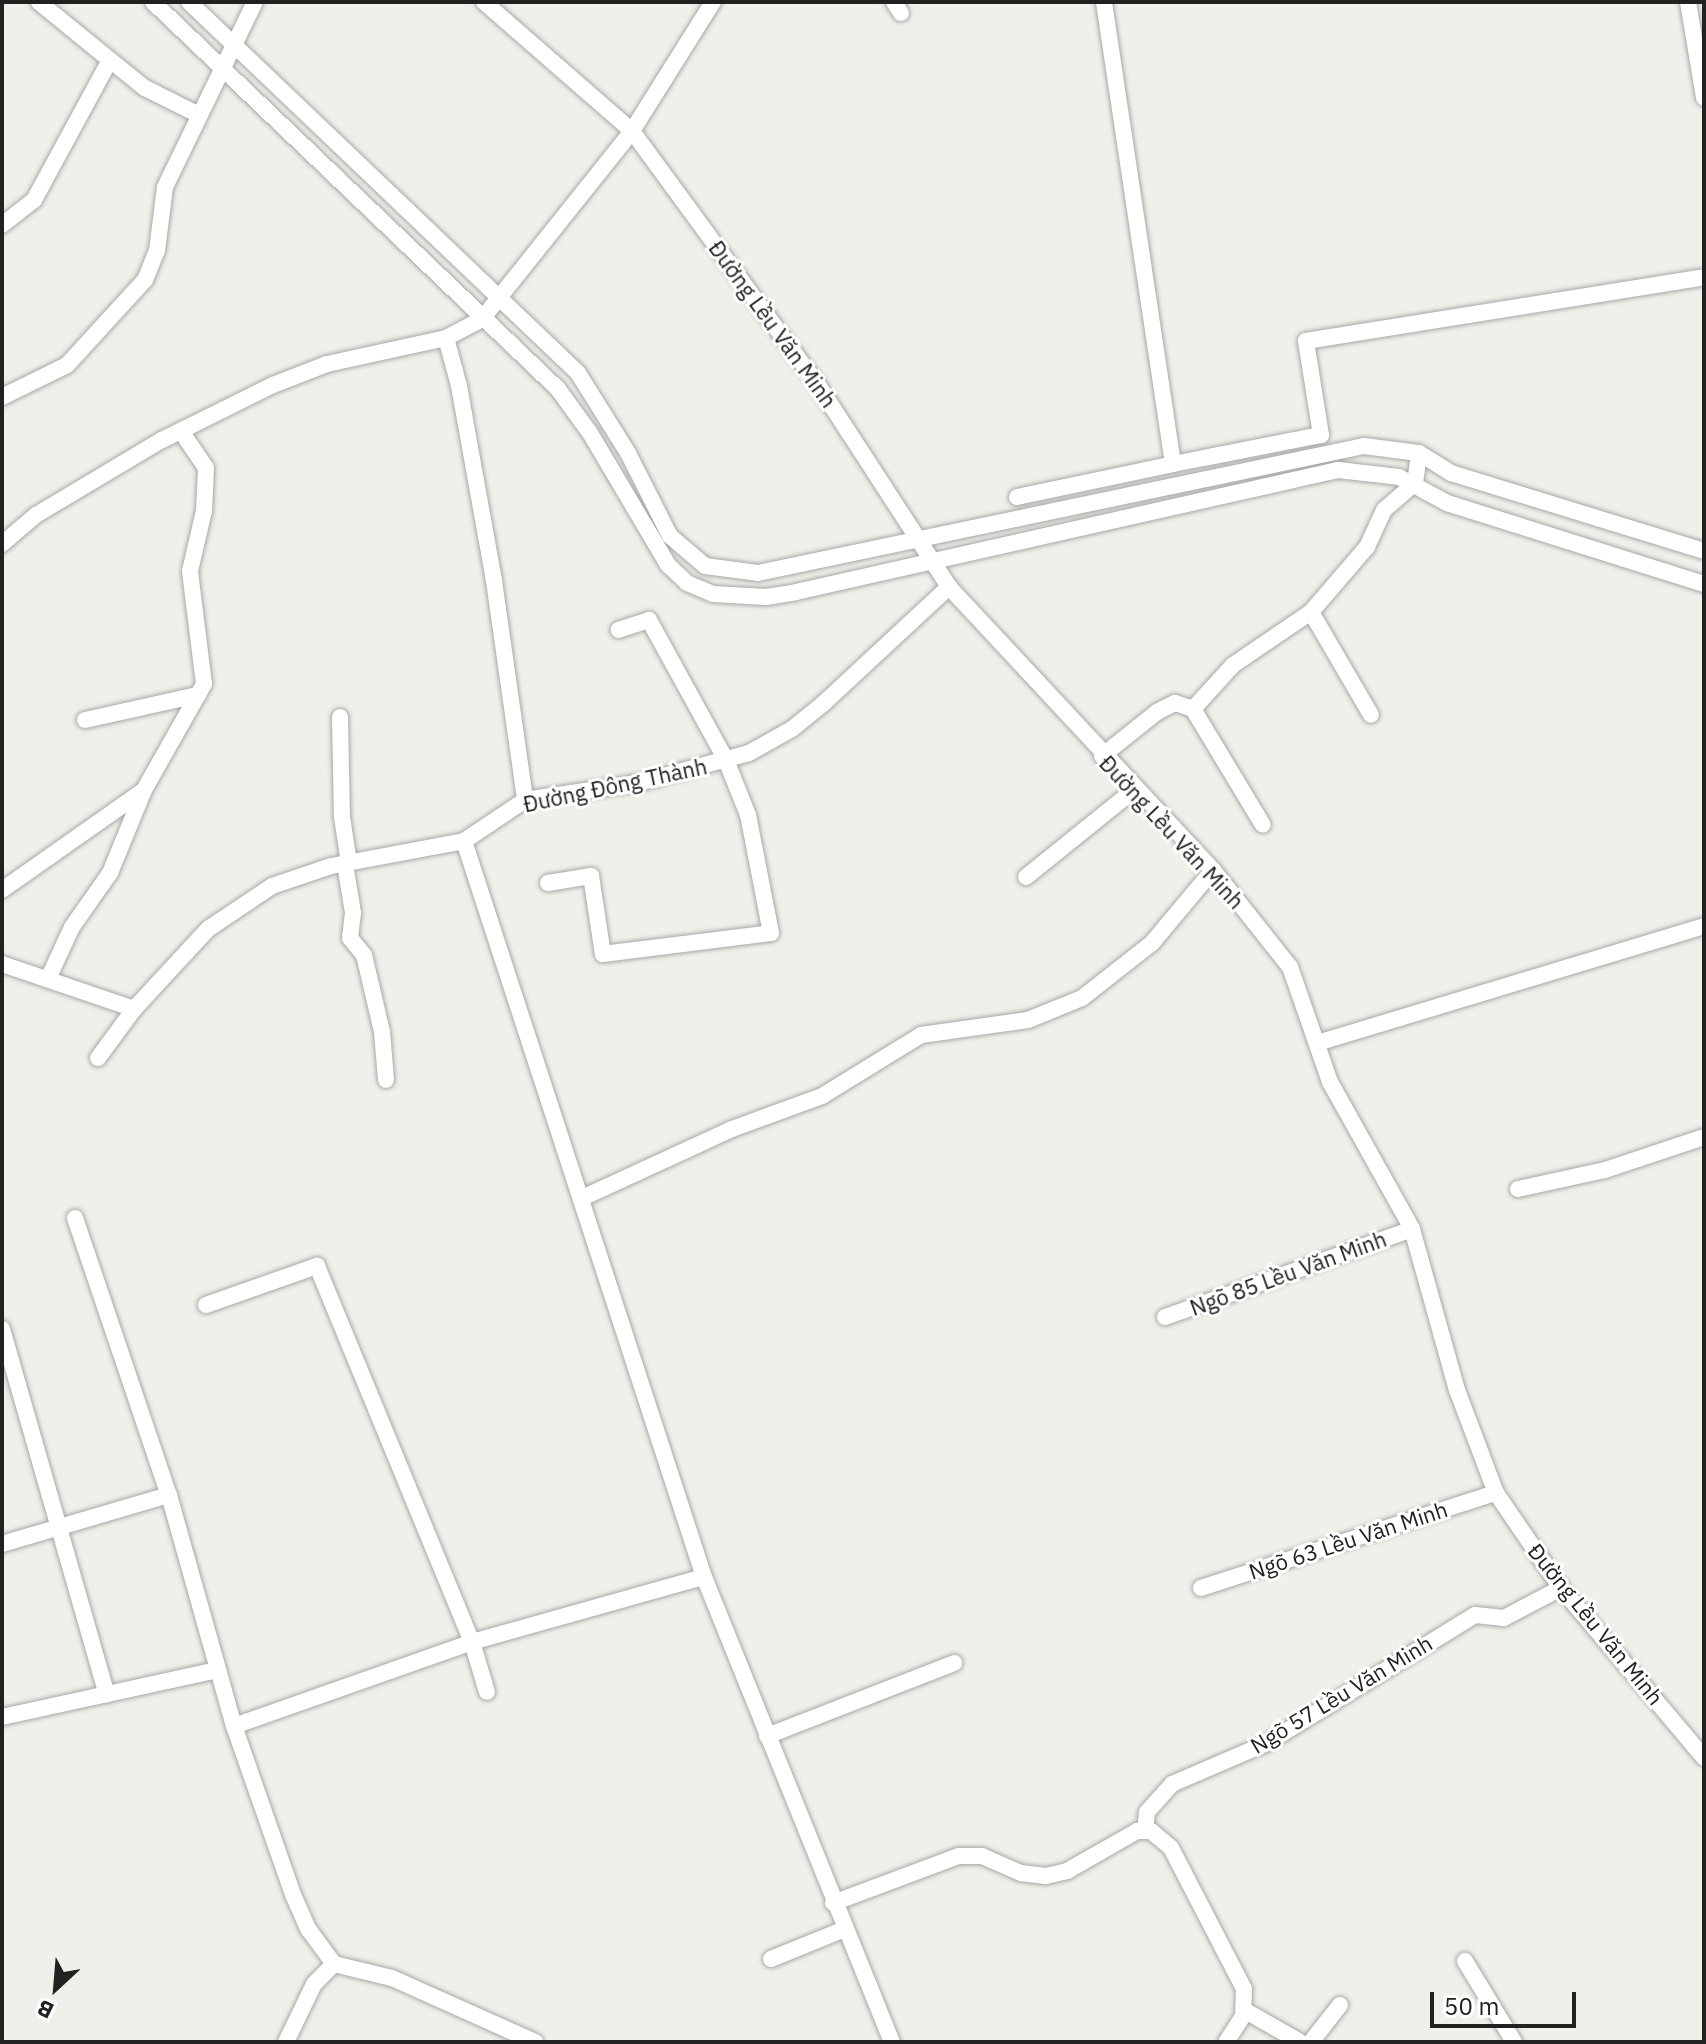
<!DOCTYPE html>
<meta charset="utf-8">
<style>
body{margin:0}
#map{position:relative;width:1706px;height:2044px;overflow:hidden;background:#f1efe9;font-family:"IBM Plex Sans",sans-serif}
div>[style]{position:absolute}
.roads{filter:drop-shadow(0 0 2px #a8a8a8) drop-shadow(0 0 2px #a8a8a8)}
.minor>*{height:16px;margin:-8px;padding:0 8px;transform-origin:8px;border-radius:8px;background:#fff}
span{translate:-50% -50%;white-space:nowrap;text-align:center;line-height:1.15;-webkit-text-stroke:6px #fff;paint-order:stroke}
.street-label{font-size:22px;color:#212121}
.frame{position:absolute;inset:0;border:4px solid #212121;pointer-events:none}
.north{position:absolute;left:16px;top:1948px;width:80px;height:80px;-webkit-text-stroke:6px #fff;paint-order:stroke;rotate:206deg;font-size:22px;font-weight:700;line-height:32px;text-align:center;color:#212121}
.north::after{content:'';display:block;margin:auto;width:28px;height:36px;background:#212121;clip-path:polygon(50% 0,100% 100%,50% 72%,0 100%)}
.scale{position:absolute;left:1430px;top:1992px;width:146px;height:36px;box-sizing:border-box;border:4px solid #212121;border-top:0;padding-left:10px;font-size:24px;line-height:28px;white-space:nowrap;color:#212121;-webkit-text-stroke:6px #fff;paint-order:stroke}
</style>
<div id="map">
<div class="roads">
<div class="minor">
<div style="left:153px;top:2px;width:560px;rotate:43.7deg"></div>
<div style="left:558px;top:389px;width:54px;rotate:54deg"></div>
<div style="left:590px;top:433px;width:153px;rotate:59.4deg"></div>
<div style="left:668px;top:565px;width:26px;rotate:43deg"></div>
<div style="left:687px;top:583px;width:28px;rotate:23deg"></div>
<div style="left:713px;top:594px;width:53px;rotate:3.2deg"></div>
<div style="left:766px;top:597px;width:30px;rotate:-9deg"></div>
<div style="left:796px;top:592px;width:556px;rotate:-12.69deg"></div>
<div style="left:1338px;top:470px;width:61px;rotate:6.5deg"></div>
<div style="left:1399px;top:477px;width:55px;rotate:28.4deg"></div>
<div style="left:1447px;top:503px;width:269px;rotate:17.5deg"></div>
<div style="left:189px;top:2px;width:538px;rotate:43.64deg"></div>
<div style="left:578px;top:373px;width:94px;rotate:58deg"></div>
<div style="left:628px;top:453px;width:93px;rotate:63.2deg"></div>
<div style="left:670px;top:536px;width:46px;rotate:40.6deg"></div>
<div style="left:705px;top:566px;width:53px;rotate:7.5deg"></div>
<div style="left:758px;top:573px;width:619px;rotate:-11.84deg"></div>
<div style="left:1364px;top:446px;width:55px;rotate:7.3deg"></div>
<div style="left:1419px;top:453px;width:38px;rotate:32deg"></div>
<div style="left:1451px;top:473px;width:265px;rotate:17.1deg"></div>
<div style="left:484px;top:2px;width:196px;rotate:41.1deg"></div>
<div style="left:632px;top:131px;width:315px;rotate:53.8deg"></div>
<div style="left:818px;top:385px;width:241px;rotate:57deg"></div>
<div style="left:949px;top:587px;width:387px;rotate:47deg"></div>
<div style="left:1213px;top:870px;width:124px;rotate:51.6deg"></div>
<div style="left:1290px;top:967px;width:122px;rotate:70.8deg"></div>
<div style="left:1330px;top:1082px;width:168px;rotate:60.8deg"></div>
<div style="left:1412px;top:1229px;width:167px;rotate:74.4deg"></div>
<div style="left:1457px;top:1390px;width:110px;rotate:69.3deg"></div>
<div style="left:1496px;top:1493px;width:115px;rotate:55.6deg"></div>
<div style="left:1561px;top:1588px;width:222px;rotate:49.9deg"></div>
<div style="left:894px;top:2px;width:13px;rotate:58deg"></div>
<div style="left:1688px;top:2px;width:97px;rotate:80.5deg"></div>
<div style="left:110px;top:60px;width:45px;rotate:38.7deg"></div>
<div style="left:145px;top:88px;width:58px;rotate:26.6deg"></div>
<div style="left:2px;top:225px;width:41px;rotate:-38deg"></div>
<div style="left:34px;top:200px;width:159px;rotate:-61.5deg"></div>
<div style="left:110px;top:60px;width:92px;rotate:-140.8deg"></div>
<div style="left:446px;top:338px;width:50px;rotate:74.8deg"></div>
<div style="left:459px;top:386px;width:198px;rotate:79.8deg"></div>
<div style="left:494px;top:581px;width:221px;rotate:81.9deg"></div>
<div style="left:2px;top:397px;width:72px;rotate:-26.2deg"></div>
<div style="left:67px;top:365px;width:115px;rotate:-47.5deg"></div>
<div style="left:145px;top:280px;width:31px;rotate:-68deg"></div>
<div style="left:157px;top:251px;width:64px;rotate:-82.9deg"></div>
<div style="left:165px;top:187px;width:206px;rotate:-64.1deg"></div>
<div style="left:1173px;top:464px;width:151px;rotate:-11.1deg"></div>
<div style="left:1321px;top:435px;width:95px;rotate:-99.1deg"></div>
<div style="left:1306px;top:341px;width:403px;rotate:-9.1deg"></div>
<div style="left:1017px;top:497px;width:159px;rotate:-11.9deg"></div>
<div style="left:1173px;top:464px;width:467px;rotate:-98.5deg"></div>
<div style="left:2px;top:544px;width:45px;rotate:-40.5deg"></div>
<div style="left:36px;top:515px;width:147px;rotate:-30.8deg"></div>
<div style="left:162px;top:440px;width:124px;rotate:-26.4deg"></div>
<div style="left:273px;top:385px;width:58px;rotate:-21.3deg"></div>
<div style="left:327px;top:364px;width:122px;rotate:-12.3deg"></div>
<div style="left:446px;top:338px;width:41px;rotate:-27.8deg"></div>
<div style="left:482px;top:319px;width:241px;rotate:-51.4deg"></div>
<div style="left:632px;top:131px;width:152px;rotate:-57.9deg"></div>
<div style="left:1311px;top:612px;width:119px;rotate:59.8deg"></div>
<div style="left:1193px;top:709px;width:135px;rotate:58.9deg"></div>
<div style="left:340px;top:717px;width:100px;rotate:88.9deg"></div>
<div style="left:342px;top:817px;width:47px;rotate:81.3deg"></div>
<div style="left:85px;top:720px;width:116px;rotate:-12.5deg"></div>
<div style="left:1102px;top:756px;width:70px;rotate:-38.7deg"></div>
<div style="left:1157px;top:712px;width:20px;rotate:-27deg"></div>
<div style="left:1175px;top:703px;width:19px;rotate:18deg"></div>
<div style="left:1193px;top:709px;width:59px;rotate:-47.7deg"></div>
<div style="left:1233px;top:665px;width:94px;rotate:-34.2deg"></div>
<div style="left:1311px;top:612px;width:86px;rotate:-49.3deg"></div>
<div style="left:1367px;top:547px;width:41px;rotate:-65.3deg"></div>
<div style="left:1384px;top:510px;width:41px;rotate:-41.1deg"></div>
<div style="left:1415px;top:483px;width:30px;rotate:-82deg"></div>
<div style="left:464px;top:841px;width:774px;rotate:71.94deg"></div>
<div style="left:704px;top:1577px;width:502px;rotate:67.99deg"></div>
<div style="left:345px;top:864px;width:50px;rotate:80.7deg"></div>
<div style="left:353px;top:913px;width:25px;rotate:97deg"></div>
<div style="left:350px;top:938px;width:22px;rotate:51deg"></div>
<div style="left:364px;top:955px;width:79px;rotate:76.8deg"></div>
<div style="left:382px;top:1032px;width:48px;rotate:85.2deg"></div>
<div style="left:1026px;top:877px;width:139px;rotate:-38.9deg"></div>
<div style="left:548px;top:883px;width:44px;rotate:-9.2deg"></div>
<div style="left:591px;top:876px;width:79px;rotate:81.3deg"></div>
<div style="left:603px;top:954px;width:169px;rotate:-7.1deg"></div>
<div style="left:771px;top:933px;width:120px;rotate:-101deg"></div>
<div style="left:748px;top:815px;width:59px;rotate:-111.8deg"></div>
<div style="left:726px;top:760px;width:160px;rotate:-118.8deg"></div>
<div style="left:649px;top:620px;width:32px;rotate:162deg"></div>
<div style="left:2px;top:890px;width:172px;rotate:-35.1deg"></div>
<div style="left:2px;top:964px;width:139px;rotate:18.8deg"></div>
<div style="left:134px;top:1009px;width:109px;rotate:-47.2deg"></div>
<div style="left:208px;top:929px;width:77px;rotate:-33.9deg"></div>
<div style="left:272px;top:886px;width:62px;rotate:-18.7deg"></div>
<div style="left:331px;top:866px;width:135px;rotate:-10.6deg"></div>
<div style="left:464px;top:841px;width:73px;rotate:-33.9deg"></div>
<div style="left:525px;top:800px;width:114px;rotate:-8.6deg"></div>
<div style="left:638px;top:783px;width:115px;rotate:-15.1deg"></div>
<div style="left:749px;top:753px;width:49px;rotate:-29.2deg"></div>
<div style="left:792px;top:729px;width:41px;rotate:-39.1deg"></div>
<div style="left:824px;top:703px;width:171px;rotate:-42.9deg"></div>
<div style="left:48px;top:979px;width:57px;rotate:-65.2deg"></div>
<div style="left:72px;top:927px;width:66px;rotate:-54.9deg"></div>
<div style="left:110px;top:873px;width:90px;rotate:-67.7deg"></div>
<div style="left:144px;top:790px;width:122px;rotate:-60.5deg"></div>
<div style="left:204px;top:684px;width:114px;rotate:-97.1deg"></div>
<div style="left:190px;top:571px;width:62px;rotate:-76.9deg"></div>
<div style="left:204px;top:511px;width:43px;rotate:-87.3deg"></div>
<div style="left:206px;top:468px;width:45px;rotate:-124deg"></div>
<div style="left:1317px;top:1043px;width:404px;rotate:-16.8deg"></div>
<div style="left:98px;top:1058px;width:61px;rotate:-53.7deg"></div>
<div style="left:1518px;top:1189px;width:89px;rotate:-12.3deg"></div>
<div style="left:1605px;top:1170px;width:104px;rotate:-18.4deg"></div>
<div style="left:582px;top:1198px;width:165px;rotate:-24.7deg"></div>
<div style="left:732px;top:1129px;width:96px;rotate:-20.1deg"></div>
<div style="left:822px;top:1096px;width:116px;rotate:-31.6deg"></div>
<div style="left:921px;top:1035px;width:108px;rotate:-8deg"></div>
<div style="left:1028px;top:1020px;width:58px;rotate:-22.2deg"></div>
<div style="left:1082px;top:998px;width:89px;rotate:-38.2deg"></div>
<div style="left:1152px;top:943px;width:95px;rotate:-50.1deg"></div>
<div style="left:75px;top:1218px;width:293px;rotate:71.3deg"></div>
<div style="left:169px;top:1495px;width:240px;rotate:74.3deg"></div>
<div style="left:234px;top:1726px;width:181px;rotate:70.7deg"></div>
<div style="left:294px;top:1897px;width:36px;rotate:66deg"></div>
<div style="left:309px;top:1930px;width:42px;rotate:53.7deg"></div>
<div style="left:206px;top:1305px;width:118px;rotate:-19.4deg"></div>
<div style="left:317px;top:1266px;width:407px;rotate:67.6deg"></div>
<div style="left:472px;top:1642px;width:52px;rotate:73.3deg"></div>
<div style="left:1165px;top:1317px;width:262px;rotate:-19.6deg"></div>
<div style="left:2px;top:1329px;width:380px;rotate:74deg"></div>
<div style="left:2px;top:1544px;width:174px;rotate:-16.4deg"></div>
<div style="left:1201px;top:1588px;width:310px;rotate:-17.9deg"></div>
<div style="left:2px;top:1717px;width:221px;rotate:-12.3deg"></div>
<div style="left:234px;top:1726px;width:252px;rotate:-19.4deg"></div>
<div style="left:472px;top:1642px;width:241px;rotate:-15.7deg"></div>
<div style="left:767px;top:1736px;width:201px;rotate:-21.3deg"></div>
<div style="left:1145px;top:1831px;width:19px;rotate:-84deg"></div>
<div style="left:1147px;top:1812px;width:38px;rotate:-48deg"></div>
<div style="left:1172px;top:1784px;width:103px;rotate:-23.3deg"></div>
<div style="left:1267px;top:1743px;width:244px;rotate:-31.6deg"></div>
<div style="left:1475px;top:1615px;width:29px;rotate:6deg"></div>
<div style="left:1504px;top:1618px;width:64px;rotate:-27.8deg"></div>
<div style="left:833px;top:1903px;width:134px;rotate:-20.5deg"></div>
<div style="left:959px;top:1856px;width:23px"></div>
<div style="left:982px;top:1856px;width:43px;rotate:23.6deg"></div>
<div style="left:1021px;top:1873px;width:25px;rotate:7deg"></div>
<div style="left:1046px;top:1876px;width:22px;rotate:-13deg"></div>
<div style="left:1067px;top:1871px;width:81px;rotate:-29.7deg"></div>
<div style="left:1137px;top:1831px;width:14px"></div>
<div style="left:1151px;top:1831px;width:26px;rotate:40deg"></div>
<div style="left:1171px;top:1848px;width:159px;rotate:62.6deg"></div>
<div style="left:1244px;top:1989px;width:27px;rotate:92deg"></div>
<div style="left:1243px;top:2016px;width:31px;rotate:123deg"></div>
<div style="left:771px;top:1959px;width:80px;rotate:-22.1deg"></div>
<div style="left:1465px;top:1961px;width:95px;rotate:58.8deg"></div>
<div style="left:1244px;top:2010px;width:64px;rotate:29.7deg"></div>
<div style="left:286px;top:2042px;width:64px;rotate:-64.2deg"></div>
<div style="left:314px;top:1984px;width:28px;rotate:-45deg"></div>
<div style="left:334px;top:1964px;width:60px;rotate:13.6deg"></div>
<div style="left:392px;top:1978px;width:157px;rotate:24.1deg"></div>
<div style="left:1311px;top:2042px;width:47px;rotate:-51.9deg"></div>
</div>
</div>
<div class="street-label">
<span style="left:773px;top:324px;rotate:54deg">Đường Lều Văn Minh</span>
<span style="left:615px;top:785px;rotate:-12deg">Đường Đông Thành</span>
<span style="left:1172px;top:832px;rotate:47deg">Đường Lều Văn Minh</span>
<span style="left:1288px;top:1273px;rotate:-20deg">Ngõ 85 Lều Văn Minh</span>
<span style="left:1348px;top:1540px;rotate:-18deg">Ngõ 63 Lều Văn Minh</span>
<span style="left:1596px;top:1624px;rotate:51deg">Đường Lều Văn Minh</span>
<span style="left:1341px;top:1694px;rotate:-31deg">Ngõ 57 Lều Văn Minh</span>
</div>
<div class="frame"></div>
<div class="north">B</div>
<div class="scale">50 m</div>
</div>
